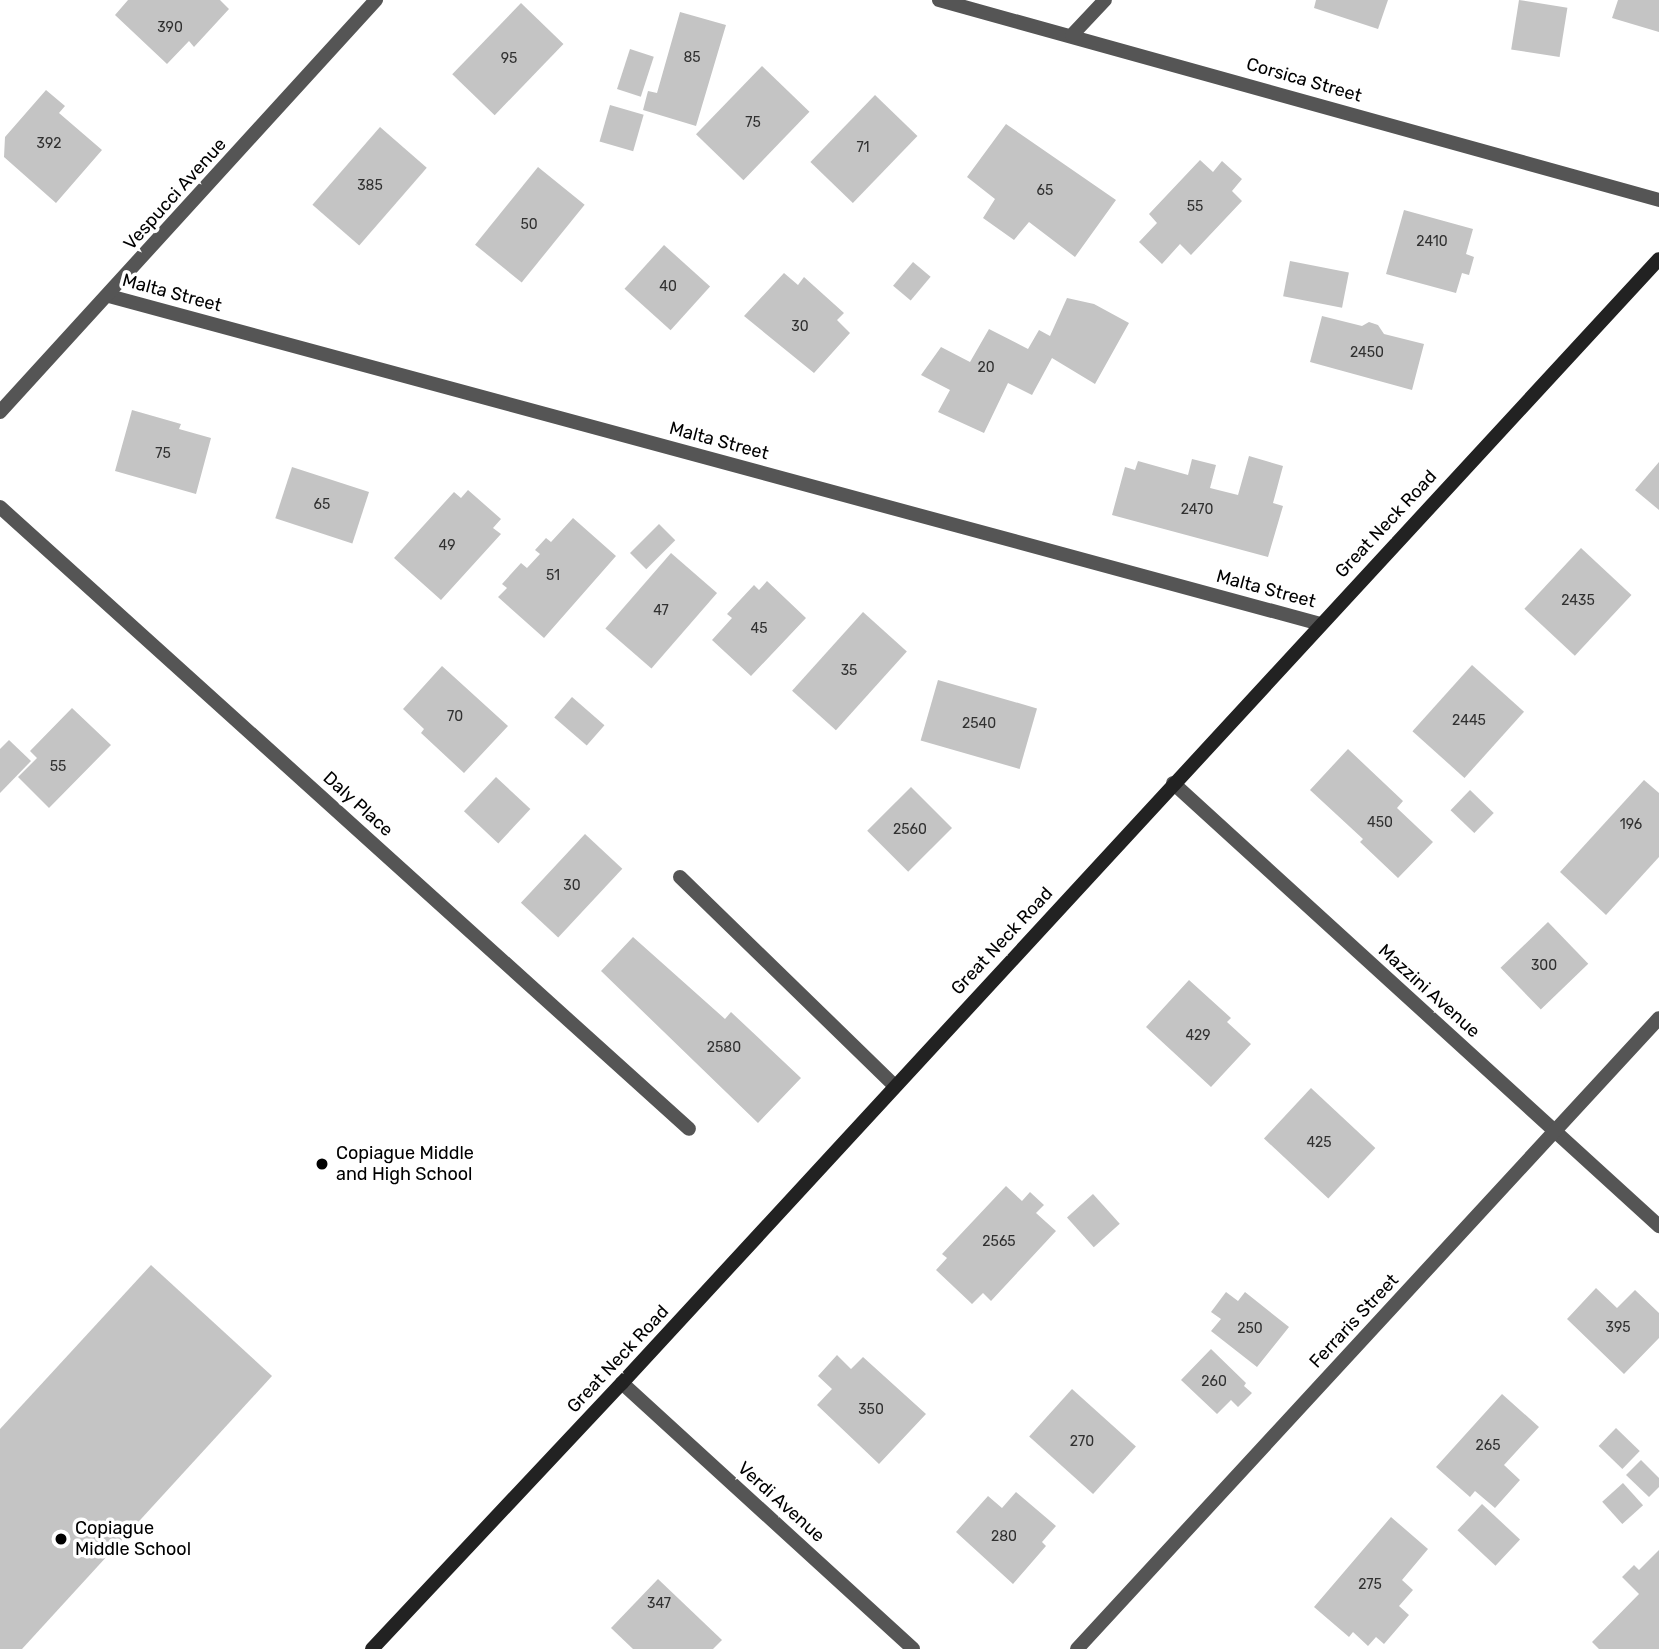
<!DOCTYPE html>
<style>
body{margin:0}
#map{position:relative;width:1659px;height:1649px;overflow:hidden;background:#fff;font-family:Rubik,sans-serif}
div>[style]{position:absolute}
.building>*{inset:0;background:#c4c4c4;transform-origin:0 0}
.service>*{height:14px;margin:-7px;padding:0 7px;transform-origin:7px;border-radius:7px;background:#555}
.minor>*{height:14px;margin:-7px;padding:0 7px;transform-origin:7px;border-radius:7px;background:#555}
.secondary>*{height:14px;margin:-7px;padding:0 7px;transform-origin:7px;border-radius:7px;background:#222}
.dots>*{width:19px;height:19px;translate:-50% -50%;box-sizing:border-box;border:4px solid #fff;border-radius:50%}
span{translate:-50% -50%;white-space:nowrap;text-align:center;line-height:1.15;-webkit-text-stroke:7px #fff;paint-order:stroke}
.number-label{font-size:14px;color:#313131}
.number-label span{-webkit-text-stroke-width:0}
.street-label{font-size:18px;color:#000}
.poi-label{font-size:18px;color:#000}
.left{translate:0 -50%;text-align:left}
</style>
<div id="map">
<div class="building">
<div style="clip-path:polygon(128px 0,220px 0,229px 9px,194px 47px,189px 41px,167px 64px,115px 15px)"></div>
<div style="clip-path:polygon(1316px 0,1388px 0,1378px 29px,1314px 8px)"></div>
<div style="left:1519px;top:0;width:49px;height:50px;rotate:9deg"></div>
<div style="clip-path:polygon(1618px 0,1659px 0,1659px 32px,1612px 18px)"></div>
<div style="left:521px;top:3px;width:59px;height:99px;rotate:44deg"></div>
<div style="clip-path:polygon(680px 12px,726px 25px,696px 126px,643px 110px,648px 91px,657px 93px)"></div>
<div style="left:630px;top:49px;width:25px;height:42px;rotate:18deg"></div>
<div style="left:762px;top:66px;width:66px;height:95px;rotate:44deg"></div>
<div style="clip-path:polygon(46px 90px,65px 106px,59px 113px,102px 150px,56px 203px,4px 157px,5px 137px)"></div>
<div style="left:875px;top:95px;width:59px;height:93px;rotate:44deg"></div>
<div style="left:610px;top:105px;width:35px;height:38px;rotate:16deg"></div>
<div style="clip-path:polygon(1006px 124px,1116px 200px,1075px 257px,1029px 222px,1014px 240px,983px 218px,995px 199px,967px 177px)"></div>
<div style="left:380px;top:127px;width:62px;height:103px;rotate:41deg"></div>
<div style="clip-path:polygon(1200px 160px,1213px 172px,1222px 161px,1242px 179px,1232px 191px,1242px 201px,1191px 255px,1180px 244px,1162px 264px,1139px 242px,1157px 223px,1149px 214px)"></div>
<div style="left:538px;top:167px;width:60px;height:100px;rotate:39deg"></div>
<div style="clip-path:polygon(1404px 210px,1473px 229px,1466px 254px,1474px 257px,1469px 275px,1462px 273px,1456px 293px,1386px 274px)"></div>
<div style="left:664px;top:245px;width:62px;height:59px;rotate:42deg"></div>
<div style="left:1290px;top:261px;width:60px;height:36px;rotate:11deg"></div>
<div style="left:913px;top:262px;width:23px;height:31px;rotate:40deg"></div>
<div style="clip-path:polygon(784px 273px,798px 285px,804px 277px,844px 313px,837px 320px,850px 333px,814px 373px,744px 316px)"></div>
<div style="clip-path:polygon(1067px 298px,1094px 304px,1129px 323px,1095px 384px,1052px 358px,1032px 395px,1008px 383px,984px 433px,938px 412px,950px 390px,921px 375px,941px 347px,970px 362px,989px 329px,1028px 349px,1039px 330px,1050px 336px)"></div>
<div style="clip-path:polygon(1322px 316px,1362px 326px,1369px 322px,1378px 325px,1384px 334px,1424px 344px,1412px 390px,1310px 362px)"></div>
<div style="clip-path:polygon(132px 410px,181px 424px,179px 429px,211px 438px,196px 494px,115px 471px)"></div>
<div style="clip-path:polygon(1249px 456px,1283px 466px,1273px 503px,1283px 506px,1268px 557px,1112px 515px,1125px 467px,1135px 470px,1138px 461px,1188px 475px,1192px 459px,1216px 465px,1210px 488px,1238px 495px)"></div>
<div style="clip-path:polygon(1659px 462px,1659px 510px,1635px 490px)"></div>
<div style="left:292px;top:467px;width:81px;height:54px;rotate:18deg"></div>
<div style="clip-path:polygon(468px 490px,501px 519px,493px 528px,501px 534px,441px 600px,394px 558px,454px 492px,461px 498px)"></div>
<div style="clip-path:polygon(573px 518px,616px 556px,544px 638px,498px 597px,507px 588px,502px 584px,521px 563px,527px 568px,540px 554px,535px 550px,546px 538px,551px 542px)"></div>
<div style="left:659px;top:524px;width:23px;height:41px;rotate:45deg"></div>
<div style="left:1581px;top:548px;width:69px;height:83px;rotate:43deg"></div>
<div style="left:671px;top:553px;width:61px;height:100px;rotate:41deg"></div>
<div style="clip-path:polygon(767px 581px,806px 618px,751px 676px,712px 640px,732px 618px,727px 614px,754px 585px,759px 590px)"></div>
<div style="left:863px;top:612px;width:59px;height:106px;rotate:42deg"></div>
<div style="left:1472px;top:665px;width:70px;height:89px;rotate:42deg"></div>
<div style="clip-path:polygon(442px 666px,508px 726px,464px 773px,421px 733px,424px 729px,403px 709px)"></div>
<div style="left:938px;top:680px;width:103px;height:63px;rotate:16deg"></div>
<div style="left:572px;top:697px;width:43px;height:27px;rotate:41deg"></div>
<div style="clip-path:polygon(72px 708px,111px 745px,49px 808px,18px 777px,37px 758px,30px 751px)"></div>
<div style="clip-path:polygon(9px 740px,31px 761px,0 793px,0 749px)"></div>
<div style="clip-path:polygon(1348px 749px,1403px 801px,1397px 808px,1433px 842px,1398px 878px,1360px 842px,1363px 839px,1310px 790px)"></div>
<div style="left:496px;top:777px;width:47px;height:47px;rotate:43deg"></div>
<div style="clip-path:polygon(1644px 780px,1659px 793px,1659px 857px,1606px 915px,1560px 872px)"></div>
<div style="left:911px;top:787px;width:58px;height:62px;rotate:45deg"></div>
<div style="left:1470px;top:790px;width:33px;height:28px;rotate:44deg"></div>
<div style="left:585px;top:834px;width:51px;height:94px;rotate:43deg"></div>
<div style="left:1548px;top:922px;width:58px;height:66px;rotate:46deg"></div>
<div style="clip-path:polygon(633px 937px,725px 1019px,731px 1012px,801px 1078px,758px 1123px,601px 971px)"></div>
<div style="clip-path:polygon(1189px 980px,1231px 1018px,1227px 1022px,1251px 1044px,1211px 1087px,1146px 1027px)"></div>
<div style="left:1311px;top:1088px;width:88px;height:69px;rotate:43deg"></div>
<div style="clip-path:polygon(1006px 1186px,1022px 1201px,1030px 1192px,1044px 1205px,1036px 1213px,1056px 1231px,991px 1301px,983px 1293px,972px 1304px,936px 1270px,947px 1258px,942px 1254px)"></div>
<div style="left:1093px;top:1194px;width:40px;height:35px;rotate:48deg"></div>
<div style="clip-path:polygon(151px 1265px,272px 1376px,22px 1649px,0 1649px,0 1429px)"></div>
<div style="clip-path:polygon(1596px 1288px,1617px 1308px,1635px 1290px,1659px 1313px,1659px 1338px,1624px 1374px,1567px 1319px)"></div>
<div style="clip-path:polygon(1226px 1292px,1238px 1301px,1245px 1292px,1289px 1327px,1257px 1367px,1211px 1331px,1221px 1319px,1211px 1312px)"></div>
<div style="clip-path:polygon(1211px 1349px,1246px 1383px,1244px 1386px,1252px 1393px,1238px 1407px,1231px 1400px,1217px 1414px,1181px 1380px)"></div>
<div style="clip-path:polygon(837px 1355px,851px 1369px,863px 1357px,926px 1414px,879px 1464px,817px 1405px,832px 1389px,818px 1376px)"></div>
<div style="left:1072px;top:1389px;width:86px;height:64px;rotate:42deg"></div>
<div style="clip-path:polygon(1502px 1394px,1539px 1427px,1504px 1465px,1520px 1480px,1495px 1508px,1475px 1491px,1470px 1497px,1436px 1467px)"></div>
<div style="left:1616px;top:1428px;width:33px;height:25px;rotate:44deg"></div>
<div style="clip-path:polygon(1641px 1460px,1659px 1478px,1659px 1487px,1649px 1497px,1626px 1475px)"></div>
<div style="left:1623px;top:1483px;width:30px;height:28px;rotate:48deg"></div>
<div style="clip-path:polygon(1016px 1492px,1056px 1526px,1042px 1542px,1046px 1546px,1013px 1584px,956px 1532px,988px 1496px,1002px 1508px)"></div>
<div style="left:1482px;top:1504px;width:52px;height:36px;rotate:43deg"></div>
<div style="clip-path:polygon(1391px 1517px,1428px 1549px,1402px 1580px,1413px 1590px,1399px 1606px,1409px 1615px,1384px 1644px,1376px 1637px,1368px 1646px,1353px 1632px,1349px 1637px,1314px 1607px)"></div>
<div style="clip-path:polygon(1659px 1550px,1659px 1649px,1599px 1649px,1592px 1642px,1639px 1594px,1622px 1577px,1634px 1565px,1639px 1570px)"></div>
<div style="clip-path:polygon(658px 1579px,722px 1640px,713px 1649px,633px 1649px,611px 1628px)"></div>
</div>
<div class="service">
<div style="left:680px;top:877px;width:300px;rotate:44.2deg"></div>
</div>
<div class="minor">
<div style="left:939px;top:0;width:747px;rotate:15.52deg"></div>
<div style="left:1072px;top:35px;width:48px;rotate:-46.7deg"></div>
<div style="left:109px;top:296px;width:1255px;rotate:15.15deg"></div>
<div style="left:0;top:412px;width:558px;rotate:-47.62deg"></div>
<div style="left:0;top:507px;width:928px;rotate:42.07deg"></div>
<div style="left:1173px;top:783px;width:658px;rotate:42.35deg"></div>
<div style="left:622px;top:1383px;width:394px;rotate:42.4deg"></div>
<div style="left:1077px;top:1649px;width:858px;rotate:-47.31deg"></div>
</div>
<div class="secondary">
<div style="left:372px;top:1649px;width:365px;rotate:-46.8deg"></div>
<div style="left:622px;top:1383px;width:1529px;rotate:-47.31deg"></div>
</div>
<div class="dots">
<div style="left:322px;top:1164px;background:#000"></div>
<div style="left:61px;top:1539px;background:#000"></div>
</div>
<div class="number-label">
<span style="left:170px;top:28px">390</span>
<span style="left:692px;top:58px">85</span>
<span style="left:509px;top:59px">95</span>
<span style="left:753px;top:123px">75</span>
<span style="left:49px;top:144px">392</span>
<span style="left:863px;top:148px">71</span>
<span style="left:370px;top:186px">385</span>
<span style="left:1045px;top:191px">65</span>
<span style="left:1195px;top:207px">55</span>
<span style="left:529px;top:225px">50</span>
<span style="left:1432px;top:242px">2410</span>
<span style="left:668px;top:287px">40</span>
<span style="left:800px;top:327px">30</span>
<span style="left:1367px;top:353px">2450</span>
<span style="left:986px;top:368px">20</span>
<span style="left:163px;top:454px">75</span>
<span style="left:322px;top:505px">65</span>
<span style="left:1197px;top:510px">2470</span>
<span style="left:447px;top:546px">49</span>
<span style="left:553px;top:576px">51</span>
<span style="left:1578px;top:601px">2435</span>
<span style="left:661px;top:611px">47</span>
<span style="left:759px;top:629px">45</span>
<span style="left:849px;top:671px">35</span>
<span style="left:455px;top:717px">70</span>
<span style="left:1469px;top:721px">2445</span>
<span style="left:979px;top:724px">2540</span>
<span style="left:58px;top:767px">55</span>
<span style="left:1380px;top:823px">450</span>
<span style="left:1631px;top:825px">196</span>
<span style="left:910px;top:830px">2560</span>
<span style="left:572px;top:886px">30</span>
<span style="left:1544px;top:966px">300</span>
<span style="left:1198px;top:1036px">429</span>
<span style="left:724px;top:1048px">2580</span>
<span style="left:1319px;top:1143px">425</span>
<span style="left:999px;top:1242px">2565</span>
<span style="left:1618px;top:1328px">395</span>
<span style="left:1250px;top:1329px">250</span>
<span style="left:1214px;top:1382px">260</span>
<span style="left:871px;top:1410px">350</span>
<span style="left:1082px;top:1442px">270</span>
<span style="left:1488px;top:1446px">265</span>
<span style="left:1004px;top:1537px">280</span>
<span style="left:1370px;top:1585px">275</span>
<span style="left:659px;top:1604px">347</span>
</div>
<div class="street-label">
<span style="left:1304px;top:80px;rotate:16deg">Corsica Street</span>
<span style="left:175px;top:194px;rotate:-48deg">Vespucci Avenue</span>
<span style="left:172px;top:293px;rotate:15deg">Malta Street</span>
<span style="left:719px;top:441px;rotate:15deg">Malta Street</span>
<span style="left:1386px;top:524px;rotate:-47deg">Great Neck Road</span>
<span style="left:1266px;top:589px;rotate:15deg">Malta Street</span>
<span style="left:358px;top:804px;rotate:42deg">Daly Place</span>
<span style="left:1002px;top:941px;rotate:-47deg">Great Neck Road</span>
<span style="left:1429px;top:991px;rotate:42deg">Mazzini Avenue</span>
<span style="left:1354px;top:1321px;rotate:-47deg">Ferraris Street</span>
<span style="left:618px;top:1359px;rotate:-47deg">Great Neck Road</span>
<span style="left:781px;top:1502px;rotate:42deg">Verdi Avenue</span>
</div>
<div class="poi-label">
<span class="left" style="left:336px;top:1164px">Copiague Middle<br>and High School</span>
<span class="left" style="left:75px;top:1539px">Copiague<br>Middle School</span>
</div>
</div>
